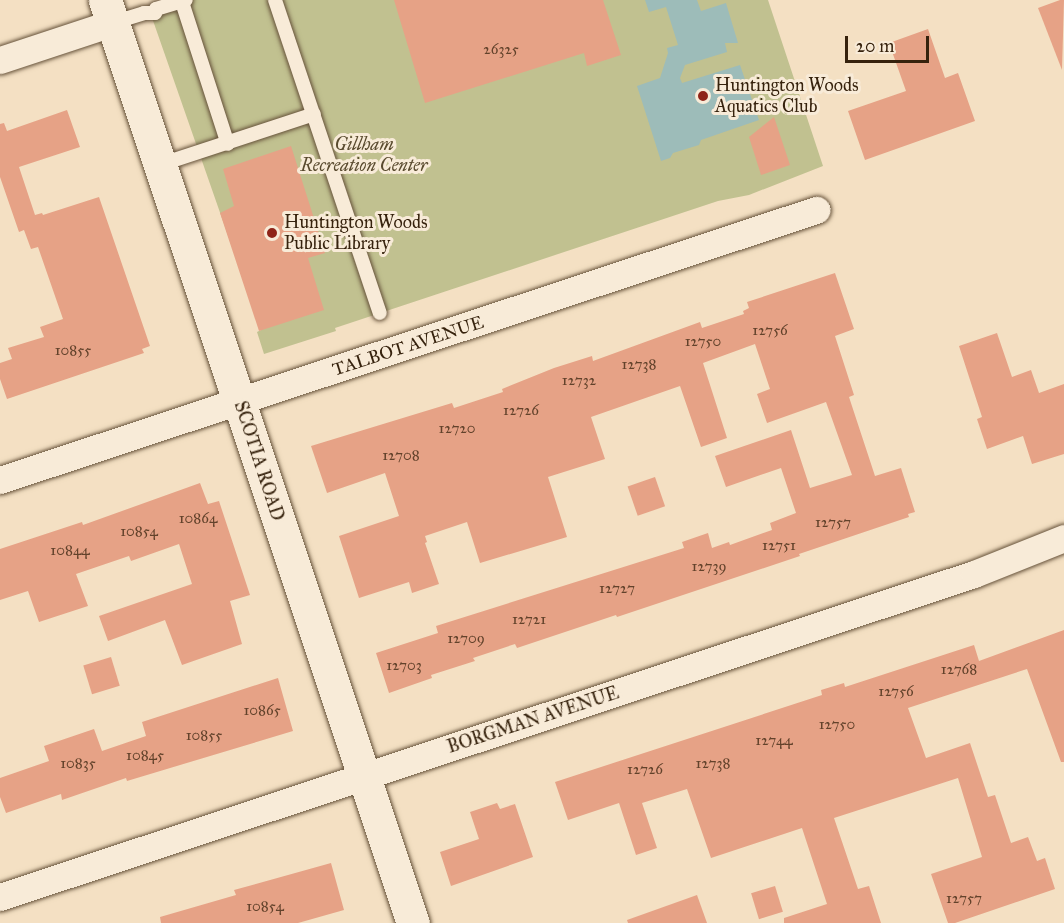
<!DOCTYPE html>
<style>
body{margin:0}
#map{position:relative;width:1064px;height:923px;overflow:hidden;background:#f4e0c3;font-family:"IM FELL Great Primer",serif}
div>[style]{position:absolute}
.green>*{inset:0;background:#c1c190}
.water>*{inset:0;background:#9dbcb9}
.building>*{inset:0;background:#e6a286;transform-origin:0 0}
.roads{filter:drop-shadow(0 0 2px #66523a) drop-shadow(0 0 2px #66523a)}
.service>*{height:14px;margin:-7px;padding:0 7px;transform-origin:7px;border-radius:7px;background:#f8ebd8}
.minor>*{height:27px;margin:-13.5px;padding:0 13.5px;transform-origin:13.5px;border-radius:13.5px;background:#f8ebd8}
.tertiary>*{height:33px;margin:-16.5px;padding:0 16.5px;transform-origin:16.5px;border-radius:16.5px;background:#f8ebd8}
.dots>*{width:16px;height:16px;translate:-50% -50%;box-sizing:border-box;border:3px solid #f8ebd8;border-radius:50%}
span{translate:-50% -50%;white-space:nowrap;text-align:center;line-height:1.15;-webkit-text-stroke:6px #f8ebd8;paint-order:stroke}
.number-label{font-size:15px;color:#62422b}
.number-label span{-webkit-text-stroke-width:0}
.poi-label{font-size:18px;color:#36220d}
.left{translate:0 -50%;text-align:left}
.park-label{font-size:18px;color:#594a2e;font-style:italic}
.street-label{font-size:18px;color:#36220d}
.scale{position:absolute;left:845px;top:36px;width:84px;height:27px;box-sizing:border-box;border:3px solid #36220d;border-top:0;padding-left:8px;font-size:18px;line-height:21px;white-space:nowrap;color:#36220d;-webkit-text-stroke:4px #f8ebd8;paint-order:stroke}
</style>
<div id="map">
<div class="green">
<div style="clip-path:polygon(186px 0,768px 0,823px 166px,749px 195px,718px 201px,335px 328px,336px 331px,264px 354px,257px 332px,261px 330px,150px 12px)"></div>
</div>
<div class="water">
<div style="clip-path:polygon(645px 0,697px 0,701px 11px,726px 3px,738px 43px,725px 43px,727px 52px,685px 65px,680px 78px,682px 83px,740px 65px,759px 120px,701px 140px,699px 145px,673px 153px,670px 158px,661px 161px,637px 86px,660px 78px,668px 53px,667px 48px,678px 45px,666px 7px,649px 12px)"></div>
</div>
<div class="building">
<div style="clip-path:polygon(394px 0,603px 0,621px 55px,587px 66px,584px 53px,425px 103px)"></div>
<div style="clip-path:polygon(1060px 0,1064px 0,1062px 70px,1038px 8px)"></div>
<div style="clip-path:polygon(928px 29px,945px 78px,958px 73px,975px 121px,865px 160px,848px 111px,906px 91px,889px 43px)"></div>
<div style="clip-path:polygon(67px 110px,80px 147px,19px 167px,35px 215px,42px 213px,43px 215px,99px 197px,150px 346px,142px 349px,144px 353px,7px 399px,0 379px,0 363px,12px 359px,8px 348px,44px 337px,40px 327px,63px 319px,38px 247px,31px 249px,24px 230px,19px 232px,0 177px,0 124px,4px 123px,7px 131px)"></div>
<div style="clip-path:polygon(774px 117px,790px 165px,761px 175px,749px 137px)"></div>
<div style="clip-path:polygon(291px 146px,325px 253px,308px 258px,324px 310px,259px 331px,220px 213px,234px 206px,223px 169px)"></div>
<div style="clip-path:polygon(835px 273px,854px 329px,835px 336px,854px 395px,849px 397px,875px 476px,901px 468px,915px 512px,908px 514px,909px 517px,799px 554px,800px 556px,617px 617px,616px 615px,517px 648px,515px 644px,473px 658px,475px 661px,431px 675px,432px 678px,389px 693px,376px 653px,438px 633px,436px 626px,684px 548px,682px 542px,708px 533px,712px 548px,729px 542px,730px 545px,772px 530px,770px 523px,796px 513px,781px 468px,726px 487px,715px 456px,791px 430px,810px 488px,852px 475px,826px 402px,767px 423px,757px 394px,770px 389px,755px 344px,703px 363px,727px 438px,701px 447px,680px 386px,591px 417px,605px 459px,548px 477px,567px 537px,480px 563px,467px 522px,425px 536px,427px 542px,425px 543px,439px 584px,412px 593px,409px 582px,359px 598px,339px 536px,399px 516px,385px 473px,327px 493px,311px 446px,452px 403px,454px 408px,503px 392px,502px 389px,554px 368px,592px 356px,593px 361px,700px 322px,702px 328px,744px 314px,743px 311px,749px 308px,747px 302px)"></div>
<div style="clip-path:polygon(997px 333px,1012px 377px,1031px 370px,1039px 393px,1064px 384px,1064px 454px,1032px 464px,1023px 436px,987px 449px,977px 419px,982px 417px,959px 346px)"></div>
<div style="left:655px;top:477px;width:31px;height:29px;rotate:71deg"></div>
<div style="clip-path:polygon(200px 483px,208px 504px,219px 501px,250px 595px,230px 601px,242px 644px,182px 665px,165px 620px,108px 641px,99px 616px,192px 584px,179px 544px,131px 561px,129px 556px,76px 574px,88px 606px,39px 622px,28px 591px,0 600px,0 549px,82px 522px,83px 525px)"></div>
<div style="clip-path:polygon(1064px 630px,1064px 762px,1061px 762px,1027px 669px,908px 708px,926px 758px,970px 743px,988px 797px,995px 795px,1011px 843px,1028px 837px,1037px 861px,1045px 858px,1055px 889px,955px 923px,948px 923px,931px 874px,982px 857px,958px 778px,834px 818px,858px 889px,869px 886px,881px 923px,784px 923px,784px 918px,827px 904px,802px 828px,711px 858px,687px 789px,642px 803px,657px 848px,636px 855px,619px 803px,568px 820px,555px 782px,822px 695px,821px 690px,844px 683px,845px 687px,974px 645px,979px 661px)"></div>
<div style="left:111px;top:657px;width:30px;height:29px;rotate:73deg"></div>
<div style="clip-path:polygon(278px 678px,293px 731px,127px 781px,126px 778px,62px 800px,61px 794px,6px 813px,0 797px,0 778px,49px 761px,44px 746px,94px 729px,102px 751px,146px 736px,142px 722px)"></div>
<div style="clip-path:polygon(497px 803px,500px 809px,515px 804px,533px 857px,451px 886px,440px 852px,479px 839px,470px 812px)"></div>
<div style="clip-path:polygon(331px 863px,344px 910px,298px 923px,161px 923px,160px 917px,236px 895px,234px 890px)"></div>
<div style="left:775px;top:886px;width:27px;height:25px;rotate:73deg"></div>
<div style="clip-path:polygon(697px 895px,707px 923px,628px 923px,627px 920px)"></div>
</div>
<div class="roads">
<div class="service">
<div style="left:275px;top:0;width:330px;rotate:71.5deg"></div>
<div style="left:182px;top:2px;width:149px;rotate:72.1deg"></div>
<div style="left:112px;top:23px;width:34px;rotate:-17deg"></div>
<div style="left:144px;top:13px;width:11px"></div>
<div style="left:155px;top:13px;width:4px;rotate:-76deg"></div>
<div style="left:156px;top:9px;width:31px;rotate:-17deg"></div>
<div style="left:159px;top:165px;width:163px;rotate:-18.2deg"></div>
</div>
<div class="minor">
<div style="left:0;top:60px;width:118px;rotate:-18.3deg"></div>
<div style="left:0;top:480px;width:860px;rotate:-18.31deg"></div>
<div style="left:0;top:897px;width:1026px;rotate:-18.35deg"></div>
<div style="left:974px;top:574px;width:97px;rotate:-21.8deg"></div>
</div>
<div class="tertiary">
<div style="left:105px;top:0;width:973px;rotate:71.55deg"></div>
</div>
</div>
<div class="dots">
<div style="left:703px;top:96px;background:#8f2418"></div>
<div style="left:272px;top:233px;background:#8f2418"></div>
</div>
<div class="number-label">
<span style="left:501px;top:50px">26325</span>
<span style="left:770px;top:331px">12756</span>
<span style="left:703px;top:342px">12750</span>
<span style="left:73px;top:351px">10855</span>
<span style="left:639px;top:365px">12738</span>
<span style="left:579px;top:381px">12732</span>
<span style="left:521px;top:411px">12726</span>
<span style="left:457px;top:429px">12720</span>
<span style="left:401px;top:456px">12708</span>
<span style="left:198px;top:519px">10864</span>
<span style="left:833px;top:523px">12757</span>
<span style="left:139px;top:532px">10854</span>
<span style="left:779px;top:546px">12751</span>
<span style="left:70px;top:551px">10844</span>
<span style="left:709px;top:567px">12739</span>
<span style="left:617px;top:589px">12727</span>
<span style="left:529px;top:620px">12721</span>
<span style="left:466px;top:639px">12709</span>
<span style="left:404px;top:666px">12703</span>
<span style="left:959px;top:670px">12768</span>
<span style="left:896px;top:692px">12756</span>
<span style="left:262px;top:711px">10865</span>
<span style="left:837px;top:725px">12750</span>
<span style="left:204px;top:736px">10855</span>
<span style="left:774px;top:741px">12744</span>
<span style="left:145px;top:756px">10845</span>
<span style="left:78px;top:764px">10835</span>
<span style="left:713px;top:764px">12738</span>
<span style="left:645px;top:770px">12726</span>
<span style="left:964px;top:899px">12757</span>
<span style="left:265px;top:907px">10854</span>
</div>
<div class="poi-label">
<span class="left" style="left:715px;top:96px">Huntington Woods<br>Aquatics Club</span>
<span class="left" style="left:284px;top:233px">Huntington Woods<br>Public Library</span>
</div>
<div class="park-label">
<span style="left:364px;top:155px">Gillham<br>Recreation Center</span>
</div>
<div class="street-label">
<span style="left:408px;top:346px;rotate:-18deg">TALBOT AVENUE</span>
<span style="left:259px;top:461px;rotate:72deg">SCOTIA ROAD</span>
<span style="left:533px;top:720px;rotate:-18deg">BORGMAN AVENUE</span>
</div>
<div class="scale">20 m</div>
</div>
